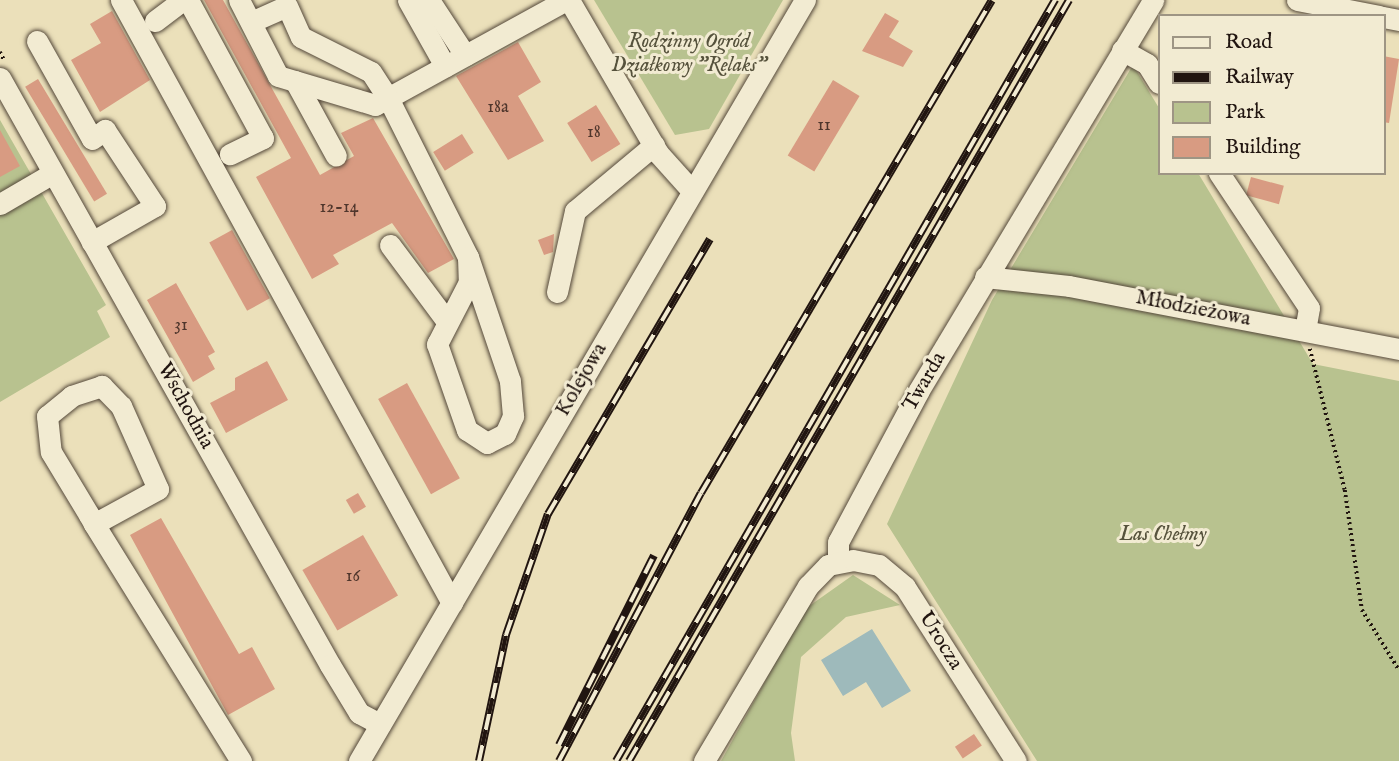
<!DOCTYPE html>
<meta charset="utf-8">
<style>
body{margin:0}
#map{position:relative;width:1399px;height:761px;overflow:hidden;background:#ebe0ba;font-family:"IM FELL English",serif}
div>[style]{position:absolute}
.green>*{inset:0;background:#b8c28f}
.water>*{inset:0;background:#9ebabb}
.building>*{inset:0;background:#d89b82;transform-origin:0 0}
.path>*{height:3.5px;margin-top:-1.75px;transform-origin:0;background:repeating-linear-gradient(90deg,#211510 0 2px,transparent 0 5.5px)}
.roads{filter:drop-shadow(0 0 2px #54483a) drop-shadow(0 0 2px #54483a)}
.minor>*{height:21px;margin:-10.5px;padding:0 10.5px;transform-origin:10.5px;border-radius:10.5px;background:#f2ebd2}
.rail>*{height:8px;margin-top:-4px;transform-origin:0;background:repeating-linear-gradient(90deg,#f2ebd2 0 16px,#211510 0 32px);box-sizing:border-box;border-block:2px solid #211510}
span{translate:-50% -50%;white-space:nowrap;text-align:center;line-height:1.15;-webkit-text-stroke:6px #f2ebd2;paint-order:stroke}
.number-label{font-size:18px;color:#4f362c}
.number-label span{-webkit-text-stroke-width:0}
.park-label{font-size:21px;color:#56523c;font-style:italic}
.street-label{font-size:21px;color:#211510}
.legend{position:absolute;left:1158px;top:14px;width:228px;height:161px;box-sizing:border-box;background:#f2ebd2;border:2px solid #9e9584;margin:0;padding:9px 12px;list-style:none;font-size:21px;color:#211510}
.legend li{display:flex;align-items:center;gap:14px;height:35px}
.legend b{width:35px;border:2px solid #9e9584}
</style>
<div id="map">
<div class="green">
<div style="clip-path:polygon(594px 0,783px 0,709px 129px,675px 135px)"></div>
<div style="clip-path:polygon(1133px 65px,1159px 108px,1159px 173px,1198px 173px,1313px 364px,1399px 381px,1399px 761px,1037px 761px,887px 524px,992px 300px)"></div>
<div style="clip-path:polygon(0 120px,106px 305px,97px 311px,110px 337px,0 402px)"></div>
<div style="clip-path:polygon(853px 575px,900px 605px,846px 617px,801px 657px,791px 733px,795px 761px,721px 761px,805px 609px)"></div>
</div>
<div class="water">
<div style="clip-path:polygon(872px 629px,911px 691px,882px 708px,866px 682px,843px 696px,821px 660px)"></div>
</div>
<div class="building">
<div style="clip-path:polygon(204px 0,223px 0,320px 175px,354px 156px,341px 133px,373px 118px,454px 259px,428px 273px,392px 223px,333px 255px,339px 264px,312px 279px,256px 177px,291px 158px)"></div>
<div style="clip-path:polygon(112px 11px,150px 80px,100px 112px,71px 60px,101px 43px,90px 24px)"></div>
<div style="clip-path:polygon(885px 13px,899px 21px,889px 37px,913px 51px,903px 67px,862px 51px)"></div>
<div style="clip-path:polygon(518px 42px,541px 82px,518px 96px,544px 141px,508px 160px,456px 76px)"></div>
<div style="clip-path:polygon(1383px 56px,1399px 59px,1389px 123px,1383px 122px)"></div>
<div style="left:38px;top:79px;width:134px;height:15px;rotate:59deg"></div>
<div style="left:833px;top:80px;width:31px;height:88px;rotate:31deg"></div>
<div style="left:596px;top:105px;width:46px;height:34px;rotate:58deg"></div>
<div style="clip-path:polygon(0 130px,20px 166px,0 177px)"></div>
<div style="left:462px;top:134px;width:22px;height:34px;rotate:58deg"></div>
<div style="left:1251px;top:177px;width:34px;height:19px;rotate:15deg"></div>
<div style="left:232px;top:230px;width:78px;height:26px;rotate:61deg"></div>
<div style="clip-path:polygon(554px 234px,553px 252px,544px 255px,538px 240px)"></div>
<div style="clip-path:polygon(176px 283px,215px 352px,208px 356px,215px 369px,193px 382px,147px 300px)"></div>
<div style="clip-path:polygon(267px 361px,288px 400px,226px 433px,210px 403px,235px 390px,235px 378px)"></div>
<div style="left:407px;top:383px;width:109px;height:33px;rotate:61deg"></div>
<div style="left:358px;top:493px;width:16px;height:14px;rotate:60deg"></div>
<div style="clip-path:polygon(161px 518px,239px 654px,252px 647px,275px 689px,228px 715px,130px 535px)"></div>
<div style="left:363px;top:535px;width:70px;height:70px;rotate:60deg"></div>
<div style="left:974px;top:734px;width:14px;height:23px;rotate:56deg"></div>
</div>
<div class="path">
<div style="left:0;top:52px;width:9px;rotate:63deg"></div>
<div style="left:1310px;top:349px;width:145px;rotate:76.1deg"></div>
<div style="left:1345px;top:490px;width:121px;rotate:81.9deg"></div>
<div style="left:1362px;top:610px;width:70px;rotate:58.3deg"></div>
</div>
<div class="roads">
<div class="minor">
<div style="left:121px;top:0;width:688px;rotate:61.24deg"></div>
<div style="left:188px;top:0;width:157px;rotate:61.5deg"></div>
<div style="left:263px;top:138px;width:37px;rotate:154deg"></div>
<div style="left:239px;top:0;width:85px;rotate:62.8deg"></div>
<div style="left:278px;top:76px;width:101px;rotate:16.6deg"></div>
<div style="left:375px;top:105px;width:218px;rotate:-28.8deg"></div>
<div style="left:408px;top:0;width:76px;rotate:60.7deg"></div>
<div style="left:429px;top:0;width:66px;rotate:56.8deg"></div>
<div style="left:569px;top:0;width:177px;rotate:59.8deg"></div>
<div style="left:658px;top:153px;width:51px;rotate:48.2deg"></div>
<div style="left:1297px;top:0;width:84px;rotate:11deg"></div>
<div style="left:1383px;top:17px;width:16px;rotate:11deg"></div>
<div style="left:155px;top:21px;width:35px;rotate:-37deg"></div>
<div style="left:251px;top:22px;width:39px;rotate:-24deg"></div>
<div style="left:287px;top:6px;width:34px;rotate:66deg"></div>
<div style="left:301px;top:37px;width:78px;rotate:26.6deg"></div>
<div style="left:371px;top:72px;width:31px;rotate:57deg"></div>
<div style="left:388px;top:98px;width:178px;rotate:63.3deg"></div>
<div style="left:468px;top:257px;width:25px;rotate:88deg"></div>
<div style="left:469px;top:282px;width:70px;rotate:117.3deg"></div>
<div style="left:437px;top:344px;width:91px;rotate:70.8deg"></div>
<div style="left:467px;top:430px;width:24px;rotate:33deg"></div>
<div style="left:487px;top:443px;width:20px;rotate:-27deg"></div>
<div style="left:505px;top:434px;width:20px;rotate:-66deg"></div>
<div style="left:513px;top:416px;width:35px;rotate:-95deg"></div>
<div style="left:510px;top:381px;width:131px;rotate:-108.7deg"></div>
<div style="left:37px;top:41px;width:112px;rotate:60.7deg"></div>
<div style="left:92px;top:139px;width:16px;rotate:-35deg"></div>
<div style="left:105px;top:130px;width:91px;rotate:56.7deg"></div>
<div style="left:155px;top:206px;width:73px;rotate:150.3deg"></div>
<div style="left:1122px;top:50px;width:29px;rotate:29deg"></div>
<div style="left:1147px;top:64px;width:22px;rotate:58deg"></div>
<div style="left:0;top:78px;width:673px;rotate:60.66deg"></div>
<div style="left:330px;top:665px;width:56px;rotate:58.9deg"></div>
<div style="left:359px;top:713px;width:24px;rotate:28deg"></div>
<div style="left:295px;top:81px;width:85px;rotate:61.3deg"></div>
<div style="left:1219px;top:173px;width:162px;rotate:56.3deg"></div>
<div style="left:1309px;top:308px;width:22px;rotate:100deg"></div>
<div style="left:0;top:204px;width:61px;rotate:-30.3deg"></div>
<div style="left:390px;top:245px;width:94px;rotate:53.3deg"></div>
<div style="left:985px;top:277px;width:84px;rotate:6.1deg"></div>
<div style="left:1069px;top:286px;width:336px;rotate:10.8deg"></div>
<div style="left:557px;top:292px;width:83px;rotate:-77.5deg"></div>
<div style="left:575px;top:211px;width:103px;rotate:-39.9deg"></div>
<div style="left:94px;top:524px;width:73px;rotate:-28.7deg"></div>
<div style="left:158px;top:489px;width:91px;rotate:-114deg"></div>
<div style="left:121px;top:406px;width:28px;rotate:-134deg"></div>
<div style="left:102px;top:386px;width:32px;rotate:162deg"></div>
<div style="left:72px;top:396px;width:32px;rotate:141deg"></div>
<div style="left:47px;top:416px;width:36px;rotate:84deg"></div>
<div style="left:51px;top:452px;width:74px;rotate:58.9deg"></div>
<div style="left:89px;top:515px;width:10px;rotate:61deg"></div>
<div style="left:94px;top:524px;width:279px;rotate:58.2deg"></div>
<div style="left:838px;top:562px;width:20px;rotate:-90deg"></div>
<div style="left:838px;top:542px;width:172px;rotate:-61.9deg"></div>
<div style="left:919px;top:390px;width:455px;rotate:-59deg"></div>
<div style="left:359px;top:761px;width:882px;rotate:-59.63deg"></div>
<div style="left:704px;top:761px;width:204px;rotate:-59.3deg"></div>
<div style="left:808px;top:586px;width:29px;rotate:-46deg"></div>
<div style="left:828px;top:565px;width:25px;rotate:-11deg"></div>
<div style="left:853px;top:560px;width:26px;rotate:11deg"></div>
<div style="left:879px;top:565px;width:34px;rotate:40deg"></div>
<div style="left:905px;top:587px;width:206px;rotate:57.5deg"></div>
</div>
</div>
<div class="rail">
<div style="left:559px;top:745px;width:212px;rotate:-63.4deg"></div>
<div style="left:479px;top:761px;width:129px;rotate:-77.9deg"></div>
<div style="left:506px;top:635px;width:128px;rotate:-70.9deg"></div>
<div style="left:548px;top:514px;width:319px;rotate:-59.5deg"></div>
<div style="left:559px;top:761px;width:303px;rotate:-62.1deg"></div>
<div style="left:701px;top:493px;width:572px;rotate:-59.45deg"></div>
<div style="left:616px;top:761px;width:879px;rotate:-60.02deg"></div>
<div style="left:629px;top:761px;width:879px;rotate:-59.96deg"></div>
</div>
<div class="number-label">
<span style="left:498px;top:108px">18a</span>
<span style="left:824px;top:126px">11</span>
<span style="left:594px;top:133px">18</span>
<span style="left:339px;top:208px">12-14</span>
<span style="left:181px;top:326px">31</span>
<span style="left:353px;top:577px">16</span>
</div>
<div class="park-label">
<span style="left:689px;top:54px">Rodzinny Ogród<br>Działkowy "Relaks"</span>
<span style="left:1163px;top:535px">Las Chełmy</span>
</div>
<div class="street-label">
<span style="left:1193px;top:309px;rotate:11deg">Młodzieżowa</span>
<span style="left:582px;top:380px;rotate:-60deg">Kolejowa</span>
<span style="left:925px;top:382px;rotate:-60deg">Twarda</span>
<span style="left:185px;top:406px;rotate:61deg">Wschodnia</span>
<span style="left:940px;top:641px;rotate:58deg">Urocza</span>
</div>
<ul class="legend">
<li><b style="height:9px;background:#f2ebd2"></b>Road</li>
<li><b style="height:9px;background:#211510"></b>Railway</li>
<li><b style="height:19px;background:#b8c28f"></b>Park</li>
<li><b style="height:19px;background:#d89b82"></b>Building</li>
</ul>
</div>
